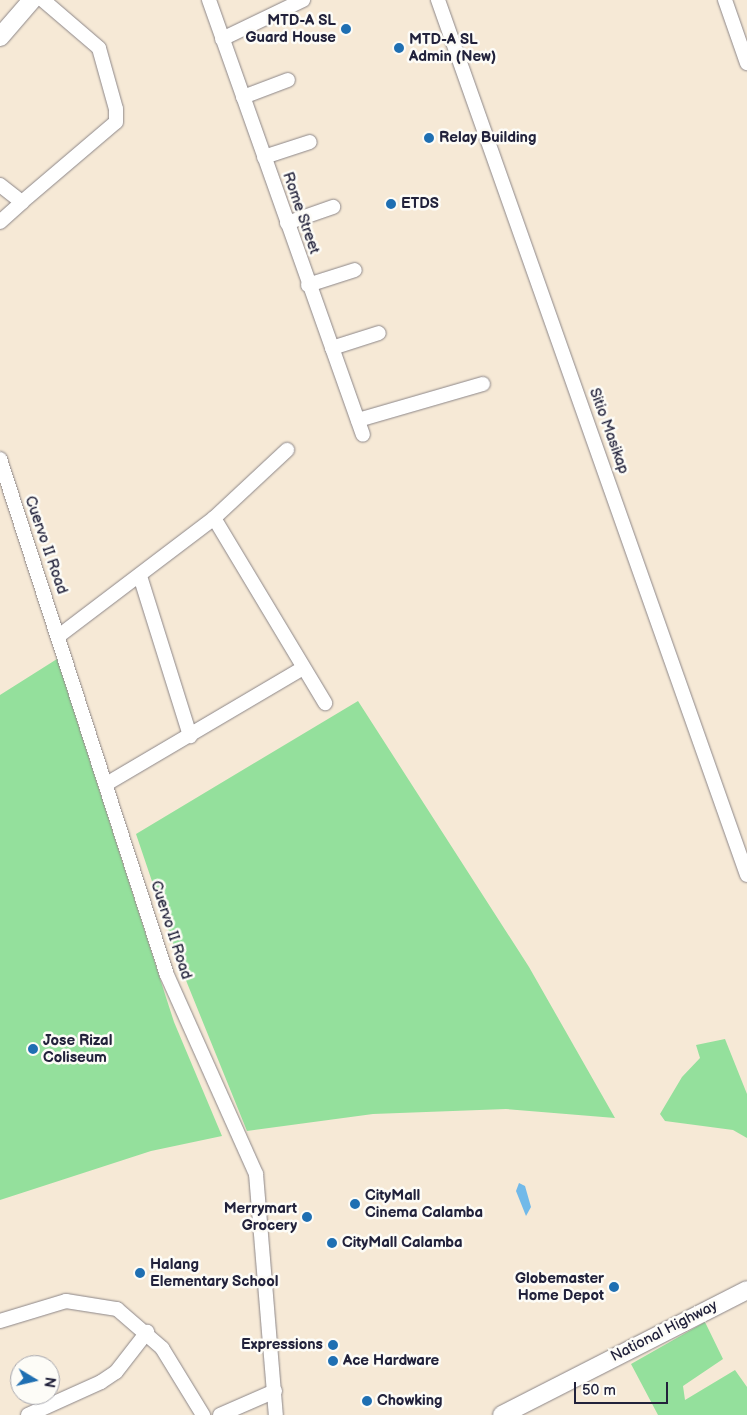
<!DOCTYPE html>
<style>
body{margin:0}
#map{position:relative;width:747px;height:1415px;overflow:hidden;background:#f6e9d6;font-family:"Balsamiq Sans",sans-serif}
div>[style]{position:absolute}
.green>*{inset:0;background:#94e09c}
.water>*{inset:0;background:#71b9e9}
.roads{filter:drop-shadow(0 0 1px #8c8688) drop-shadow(0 0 1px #8c8688)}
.minor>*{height:14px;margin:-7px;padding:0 7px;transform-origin:7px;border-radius:7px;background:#fff}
.major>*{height:18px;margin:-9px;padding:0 9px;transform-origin:9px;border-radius:9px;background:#fff}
.dots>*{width:14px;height:14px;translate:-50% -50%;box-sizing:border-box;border:2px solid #fdfcf7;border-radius:50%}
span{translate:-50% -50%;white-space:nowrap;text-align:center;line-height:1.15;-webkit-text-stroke:5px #fdfcf7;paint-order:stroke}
.poi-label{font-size:15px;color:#22223b;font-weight:700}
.right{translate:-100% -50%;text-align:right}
.left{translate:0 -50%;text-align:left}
.street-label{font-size:15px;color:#22223b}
.north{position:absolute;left:10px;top:1355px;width:50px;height:50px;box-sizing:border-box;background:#fdfcf7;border:1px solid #a5a5ac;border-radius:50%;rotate:99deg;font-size:14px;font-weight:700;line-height:20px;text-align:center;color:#22223b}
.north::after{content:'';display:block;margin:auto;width:18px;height:22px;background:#1f6fb2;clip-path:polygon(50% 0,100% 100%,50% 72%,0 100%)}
.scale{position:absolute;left:574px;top:1382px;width:94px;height:22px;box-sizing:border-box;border:2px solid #22223b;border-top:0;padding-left:6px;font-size:15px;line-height:18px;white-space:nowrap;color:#22223b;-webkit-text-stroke:4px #fdfcf7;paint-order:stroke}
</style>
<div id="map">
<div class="green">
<div style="clip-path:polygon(57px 659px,174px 1022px,222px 1136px,151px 1151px,0 1200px,0 695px)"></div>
<div style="clip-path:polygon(358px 701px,529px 967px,615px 1118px,506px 1109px,373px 1114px,247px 1131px,183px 973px,136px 834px)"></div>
<div style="clip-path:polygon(725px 1039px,747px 1094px,747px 1138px,733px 1130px,665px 1121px,660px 1114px,682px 1077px,700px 1058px,696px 1045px)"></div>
<div style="clip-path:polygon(705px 1322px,723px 1359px,683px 1386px,685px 1400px,735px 1370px,747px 1387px,747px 1415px,658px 1415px,631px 1364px)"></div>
</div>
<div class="water">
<div style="clip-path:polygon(519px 1183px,525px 1186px,531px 1207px,526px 1216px,516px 1191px)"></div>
</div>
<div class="roads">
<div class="minor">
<div style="left:209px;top:0;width:461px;rotate:70.5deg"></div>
<div style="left:438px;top:0;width:928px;rotate:70.55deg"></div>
<div style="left:725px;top:0;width:67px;rotate:70.8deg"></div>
<div style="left:222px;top:39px;width:90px;rotate:-25.7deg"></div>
<div style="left:243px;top:97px;width:48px;rotate:-20.7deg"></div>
<div style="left:264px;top:157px;width:48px;rotate:-18.1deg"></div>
<div style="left:0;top:185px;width:28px;rotate:38deg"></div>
<div style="left:22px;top:202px;width:123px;rotate:-40.4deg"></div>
<div style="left:116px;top:122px;width:13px;rotate:-90deg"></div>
<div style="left:116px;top:109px;width:63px;rotate:-105.6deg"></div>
<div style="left:99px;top:48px;width:74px;rotate:-139.4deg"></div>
<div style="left:0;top:222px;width:30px;rotate:-42deg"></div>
<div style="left:287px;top:223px;width:49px;rotate:-19.2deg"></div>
<div style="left:308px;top:285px;width:49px;rotate:-17.7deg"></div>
<div style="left:332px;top:348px;width:49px;rotate:-17.7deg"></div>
<div style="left:358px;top:420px;width:130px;rotate:-16.1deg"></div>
<div style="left:0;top:459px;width:542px;rotate:72.07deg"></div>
<div style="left:167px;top:975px;width:218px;rotate:65.9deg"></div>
<div style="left:256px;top:1174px;width:242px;rotate:85.3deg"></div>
<div style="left:214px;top:518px;width:216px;rotate:59deg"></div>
<div style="left:140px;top:576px;width:168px;rotate:72.6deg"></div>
<div style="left:60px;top:635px;width:193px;rotate:-37.2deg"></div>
<div style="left:214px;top:518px;width:100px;rotate:-43deg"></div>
<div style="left:108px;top:783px;width:226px;rotate:-30.5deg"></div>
<div style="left:0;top:1321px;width:69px;rotate:-16.9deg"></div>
<div style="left:66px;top:1301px;width:52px;rotate:8.9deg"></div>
<div style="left:117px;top:1309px;width:60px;rotate:40.9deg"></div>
<div style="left:162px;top:1348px;width:79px;rotate:58.5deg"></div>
<div style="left:28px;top:1415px;width:80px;rotate:-24.3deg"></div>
<div style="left:101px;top:1382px;width:18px;rotate:-34deg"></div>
<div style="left:116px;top:1372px;width:51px;rotate:-52.2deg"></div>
<div style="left:220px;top:1415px;width:60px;rotate:-23.6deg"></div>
</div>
<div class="major">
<div style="left:0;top:37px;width:49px;rotate:-49.1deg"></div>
<div style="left:502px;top:1415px;width:275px;rotate:-27deg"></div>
</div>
</div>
<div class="dots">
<div style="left:346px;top:29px;background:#1f6fb2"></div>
<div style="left:399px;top:48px;background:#1f6fb2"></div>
<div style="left:429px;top:138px;background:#1f6fb2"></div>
<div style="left:391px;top:204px;background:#1f6fb2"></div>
<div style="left:33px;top:1049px;background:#1f6fb2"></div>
<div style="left:355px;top:1204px;background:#1f6fb2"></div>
<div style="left:307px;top:1217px;background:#1f6fb2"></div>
<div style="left:332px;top:1243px;background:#1f6fb2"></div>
<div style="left:140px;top:1273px;background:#1f6fb2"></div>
<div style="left:614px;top:1287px;background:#1f6fb2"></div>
<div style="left:333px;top:1345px;background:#1f6fb2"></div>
<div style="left:333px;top:1361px;background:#1f6fb2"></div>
<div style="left:367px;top:1401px;background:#1f6fb2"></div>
</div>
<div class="poi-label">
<span class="right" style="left:336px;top:29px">MTD-A SL<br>Guard House</span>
<span class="left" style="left:409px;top:48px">MTD-A SL<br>Admin (New)</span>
<span class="left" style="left:439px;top:138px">Relay Building</span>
<span class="left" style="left:401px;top:204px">ETDS</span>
<span class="left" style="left:43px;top:1049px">Jose Rizal<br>Coliseum</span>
<span class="left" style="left:365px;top:1204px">CityMall<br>Cinema Calamba</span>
<span class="right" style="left:297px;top:1217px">Merrymart<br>Grocery</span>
<span class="left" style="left:342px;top:1243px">CityMall Calamba</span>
<span class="left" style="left:150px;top:1273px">Halang<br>Elementary School</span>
<span class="right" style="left:604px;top:1287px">Globemaster<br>Home Depot</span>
<span class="right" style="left:323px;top:1345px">Expressions</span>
<span class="left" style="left:343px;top:1361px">Ace Hardware</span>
<span class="left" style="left:377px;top:1401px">Chowking</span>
</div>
<div class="street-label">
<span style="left:301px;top:213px;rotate:71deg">Rome Street</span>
<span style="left:609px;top:431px;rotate:70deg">Sitio Masikap</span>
<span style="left:46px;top:545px;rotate:71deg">Cuervo II Road</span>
<span style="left:171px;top:930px;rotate:72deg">Cuervo II Road</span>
<span style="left:664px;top:1331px;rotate:-27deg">National Highway</span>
</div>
<div class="north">N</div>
<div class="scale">50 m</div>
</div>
